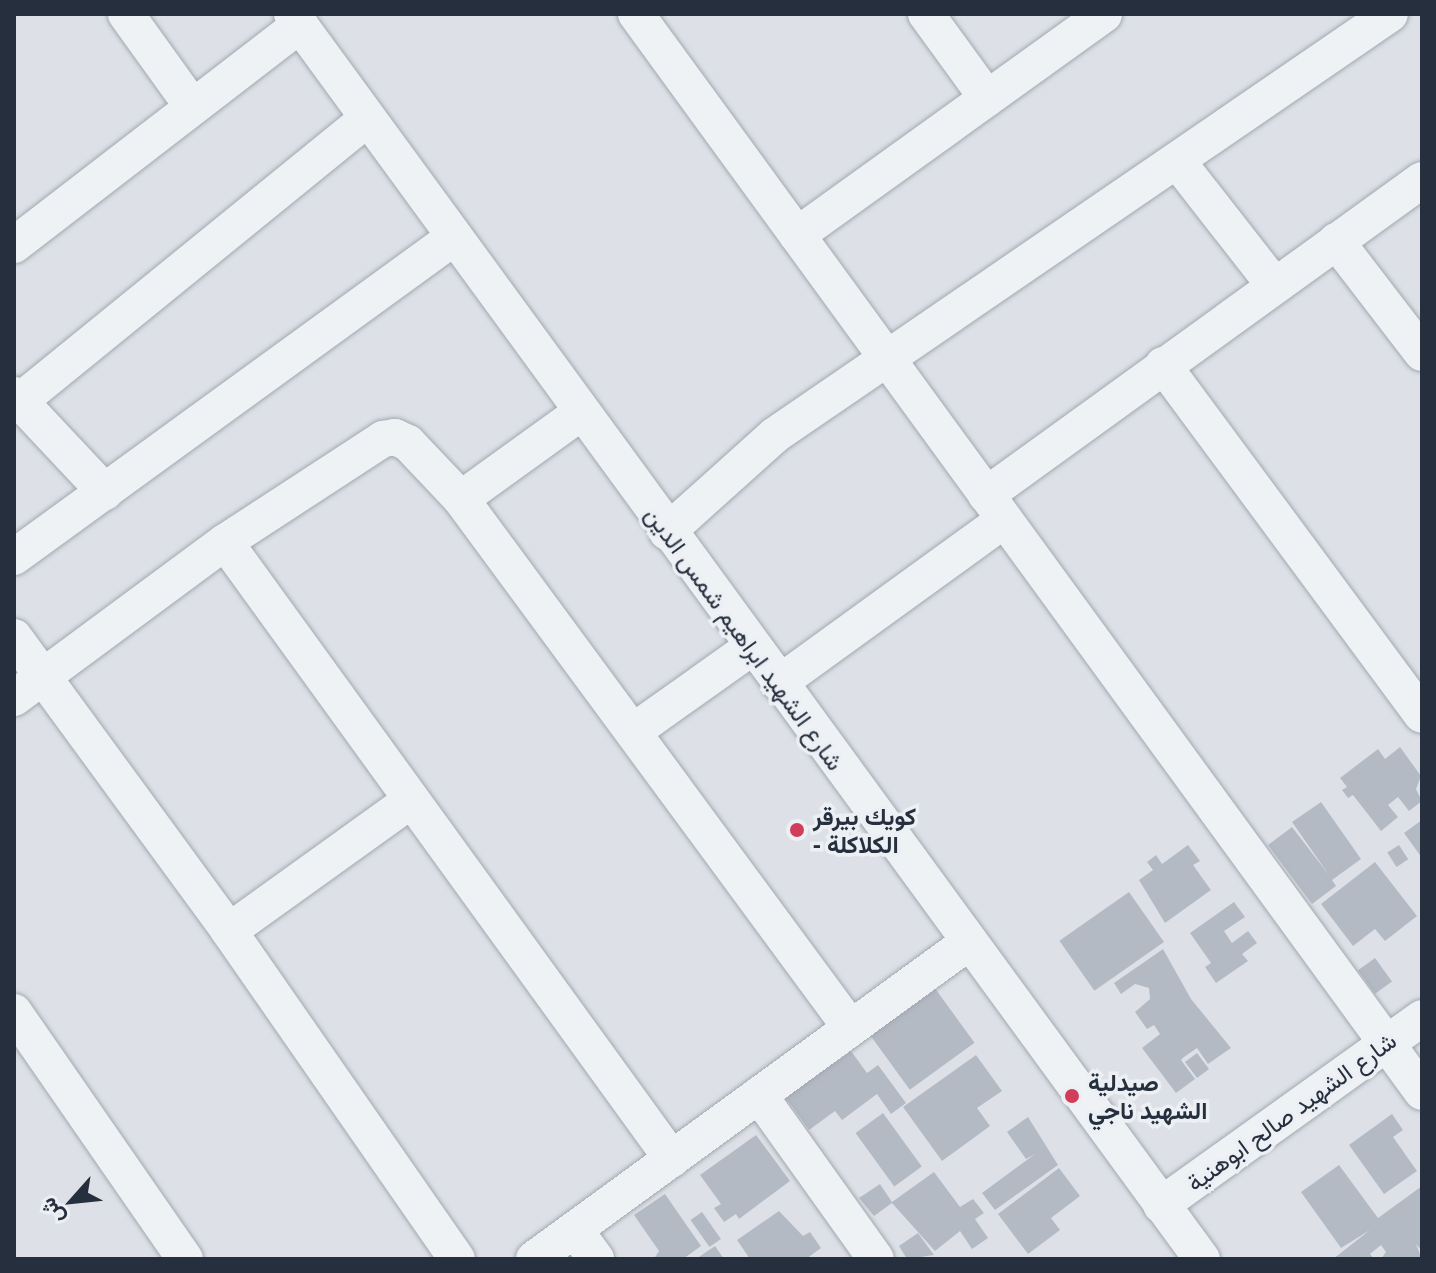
<!DOCTYPE html>
<meta charset="utf-8">
<style>
body{margin:0}
#map{position:relative;width:1436px;height:1273px;overflow:hidden;background:#dde1e7;font-family:"Open Sans",Vazirmatn,sans-serif}
div>[style]{position:absolute}
.building>*{inset:0;background:#b4bac4;transform-origin:0 0}
.roads{filter:drop-shadow(0 0 2px #a2a8b1) drop-shadow(0 0 2px #a2a8b1)}
.minor>*{height:36px;margin:-18px;padding:0 18px;transform-origin:18px;border-radius:18px;background:#eff2f5}
.dots>*{width:22px;height:22px;translate:-50% -50%;box-sizing:border-box;border:4px solid #ecf0f5;border-radius:50%}
span{translate:-50% -50%;white-space:nowrap;text-align:center;line-height:1.15;-webkit-text-stroke:7px #ecf0f5;paint-order:stroke}
.street-label{font-size:24px;color:#262f3d}
.poi-label{font-size:24px;color:#262f3d;font-weight:700}
.left{translate:0 -50%;text-align:left}
.frame{position:absolute;inset:0;border:16px solid #262f3d;pointer-events:none}
.north{position:absolute;left:32px;top:1161px;width:80px;height:80px;-webkit-text-stroke:6px #ecf0f5;paint-order:stroke;rotate:243deg;font-size:22px;font-weight:700;line-height:32px;text-align:center;color:#262f3d}
.north::after{content:'';display:block;margin:auto;width:28px;height:36px;background:#262f3d;clip-path:polygon(50% 0,100% 100%,50% 72%,0 100%)}
</style>
<div id="map">
<div class="building">
<div style="clip-path:polygon(1400px 747px,1421px 776px,1416px 789px,1422px 801px,1409px 811px,1398px 797px,1388px 805px,1398px 817px,1381px 831px,1353px 795px,1348px 798px,1342px 790px,1347px 787px,1340px 778px,1378px 749px,1385px 759px)"></div>
<div style="clip-path:polygon(1321px 802px,1361px 859px,1332px 880px,1336px 886px,1312px 904px,1268px 845px,1292px 827px,1329px 875px,1292px 822px)"></div>
<div style="clip-path:polygon(1422px 820px,1422px 858px,1404px 833px)"></div>
<div style="clip-path:polygon(1188px 845px,1200px 861px,1193px 865px,1211px 890px,1165px 923px,1139px 880px,1153px 870px,1147px 862px,1156px 855px,1162px 864px)"></div>
<div style="left:1399px;top:845px;width:17px;height:14px;rotate:57deg"></div>
<div style="clip-path:polygon(1375px 862px,1417px 916px,1385px 941px,1375px 929px,1353px 946px,1321px 904px)"></div>
<div style="left:1129px;top:892px;width:61px;height:85px;rotate:55deg"></div>
<div style="clip-path:polygon(1234px 902px,1245px 917px,1224px 931px,1232px 943px,1248px 931px,1257px 943px,1242px 954px,1248px 961px,1216px 983px,1205px 967px,1211px 963px,1190px 933px)"></div>
<div style="clip-path:polygon(1163px 949px,1191px 999px,1231px 1048px,1208px 1064px,1197px 1048px,1184px 1057px,1181px 1060px,1195px 1079px,1176px 1093px,1142px 1048px,1160px 1034px,1154px 1025px,1147px 1029px,1135px 1012px,1150px 999px,1149px 988px,1135px 984px,1121px 994px,1114px 983px)"></div>
<div style="left:1375px;top:958px;width:29px;height:21px;rotate:54deg"></div>
<div style="left:934px;top:987px;width:69px;height:80px;rotate:54deg"></div>
<div style="clip-path:polygon(851px 1051px,867px 1073px,878px 1065px,906px 1103px,891px 1114px,877px 1094px,842px 1120px,835px 1111px,809px 1130px,783px 1094px,835px 1056px,838px 1061px)"></div>
<div style="left:1197px;top:1053px;width:20px;height:15px;rotate:53deg"></div>
<div style="clip-path:polygon(976px 1055px,1002px 1091px,977px 1108px,990px 1126px,942px 1161px,903px 1107px)"></div>
<div style="left:883px;top:1113px;width:66px;height:34px;rotate:54deg"></div>
<div style="clip-path:polygon(1392px 1114px,1403px 1130px,1393px 1137px,1417px 1171px,1384px 1194px,1349px 1145px)"></div>
<div style="clip-path:polygon(1028px 1117px,1058px 1165px,995px 1210px,982px 1193px,1035px 1154px,1026px 1159px,1007px 1132px)"></div>
<div style="clip-path:polygon(756px 1135px,790px 1181px,739px 1219px,736px 1214px,724px 1222px,714px 1208px,721px 1204px,700px 1175px)"></div>
<div style="clip-path:polygon(1339px 1165px,1378px 1218px,1422px 1186px,1422px 1251px,1416px 1244px,1422px 1259px,1381px 1259px,1386px 1252px,1381px 1245px,1370px 1254px,1374px 1259px,1333px 1259px,1370px 1230px,1341px 1248px,1301px 1192px)"></div>
<div style="clip-path:polygon(1059px 1168px,1080px 1196px,1051px 1218px,1060px 1230px,1028px 1254px,998px 1214px)"></div>
<div style="clip-path:polygon(934px 1172px,960px 1207px,973px 1199px,984px 1213px,975px 1219px,988px 1238px,972px 1249px,960px 1231px,935px 1251px,892px 1203px,874px 1216px,859px 1198px,880px 1184px,892px 1202px)"></div>
<div style="clip-path:polygon(665px 1194px,701px 1246px,683px 1259px,654px 1259px,659px 1251px,634px 1215px)"></div>
<div style="clip-path:polygon(779px 1211px,803px 1236px,810px 1232px,821px 1248px,806px 1259px,750px 1259px,737px 1240px)"></div>
<div style="left:702px;top:1212px;width:33px;height:14px;rotate:55deg"></div>
<div style="clip-path:polygon(918px 1233px,934px 1255px,907px 1259px,899px 1246px)"></div>
<div style="clip-path:polygon(715px 1246px,724px 1259px,696px 1259px)"></div>
</div>
<div class="roads">
<div class="minor">
<div style="left:126px;top:14px;width:113px;rotate:54.3deg"></div>
<div style="left:292px;top:14px;width:1542px;rotate:53.84deg"></div>
<div style="left:636px;top:14px;width:1334px;rotate:53.9deg"></div>
<div style="left:926px;top:14px;width:104px;rotate:54deg"></div>
<div style="left:1178px;top:162px;width:156px;rotate:52deg"></div>
<div style="left:797px;top:235px;width:378px;rotate:-35.7deg"></div>
<div style="left:1336px;top:241px;width:141px;rotate:52.5deg"></div>
<div style="left:14px;top:245px;width:361px;rotate:-37.6deg"></div>
<div style="left:1163px;top:365px;width:435px;rotate:53.5deg"></div>
<div style="left:14px;top:395px;width:133px;rotate:46.8deg"></div>
<div style="left:20px;top:401px;width:447px;rotate:-39.1deg"></div>
<div style="left:986px;top:495px;width:538px;rotate:-35.85deg"></div>
<div style="left:461px;top:499px;width:145px;rotate:-35.8deg"></div>
<div style="left:667px;top:532px;width:145px;rotate:-41.9deg"></div>
<div style="left:775px;top:435px;width:745px;rotate:-34.39deg"></div>
<div style="left:225px;top:542px;width:762px;rotate:54.08deg"></div>
<div style="left:14px;top:557px;width:543px;rotate:-36deg"></div>
<div style="left:14px;top:637px;width:364px;rotate:53.8deg"></div>
<div style="left:229px;top:931px;width:399px;rotate:55.2deg"></div>
<div style="left:779px;top:683px;width:278px;rotate:-35.9deg"></div>
<div style="left:14px;top:698px;width:262px;rotate:-36.5deg"></div>
<div style="left:225px;top:542px;width:189px;rotate:-33.1deg"></div>
<div style="left:383px;top:439px;width:12px;rotate:-9deg"></div>
<div style="left:395px;top:437px;width:14px;rotate:25deg"></div>
<div style="left:408px;top:443px;width:77px;rotate:46.6deg"></div>
<div style="left:461px;top:499px;width:656px;rotate:53.62deg"></div>
<div style="left:634px;top:731px;width:145px;rotate:-35.4deg"></div>
<div style="left:229px;top:931px;width:224px;rotate:-35.7deg"></div>
<div style="left:14px;top:1012px;width:300px;rotate:55.3deg"></div>
<div style="left:759px;top:1095px;width:201px;rotate:54.5deg"></div>
<div style="left:1161px;top:1205px;width:321px;rotate:-35.6deg"></div>
<div style="left:575px;top:1230px;width:36px;rotate:54deg"></div>
<div style="left:534px;top:1259px;width:538px;rotate:-36.08deg"></div>
</div>
</div>
<div class="dots">
<div style="left:797px;top:830px;background:#d03e59"></div>
<div style="left:1072px;top:1096px;background:#d03e59"></div>
</div>
<div class="street-label">
<span style="left:745px;top:638px;rotate:54deg">شارع الشهيد ابراهيم شمس الدين</span>
<span style="left:1291px;top:1111px;rotate:-36deg">شارع الشهيد صالح ابوهنية</span>
</div>
<div class="poi-label">
<span class="left" style="left:813px;top:830px">كويك بيرقر<br>- الكلاكلة</span>
<span class="left" style="left:1088px;top:1096px">صيدلية<br>الشهيد ناجي</span>
</div>
<div class="frame"></div>
<div class="north">ش</div>
</div>
